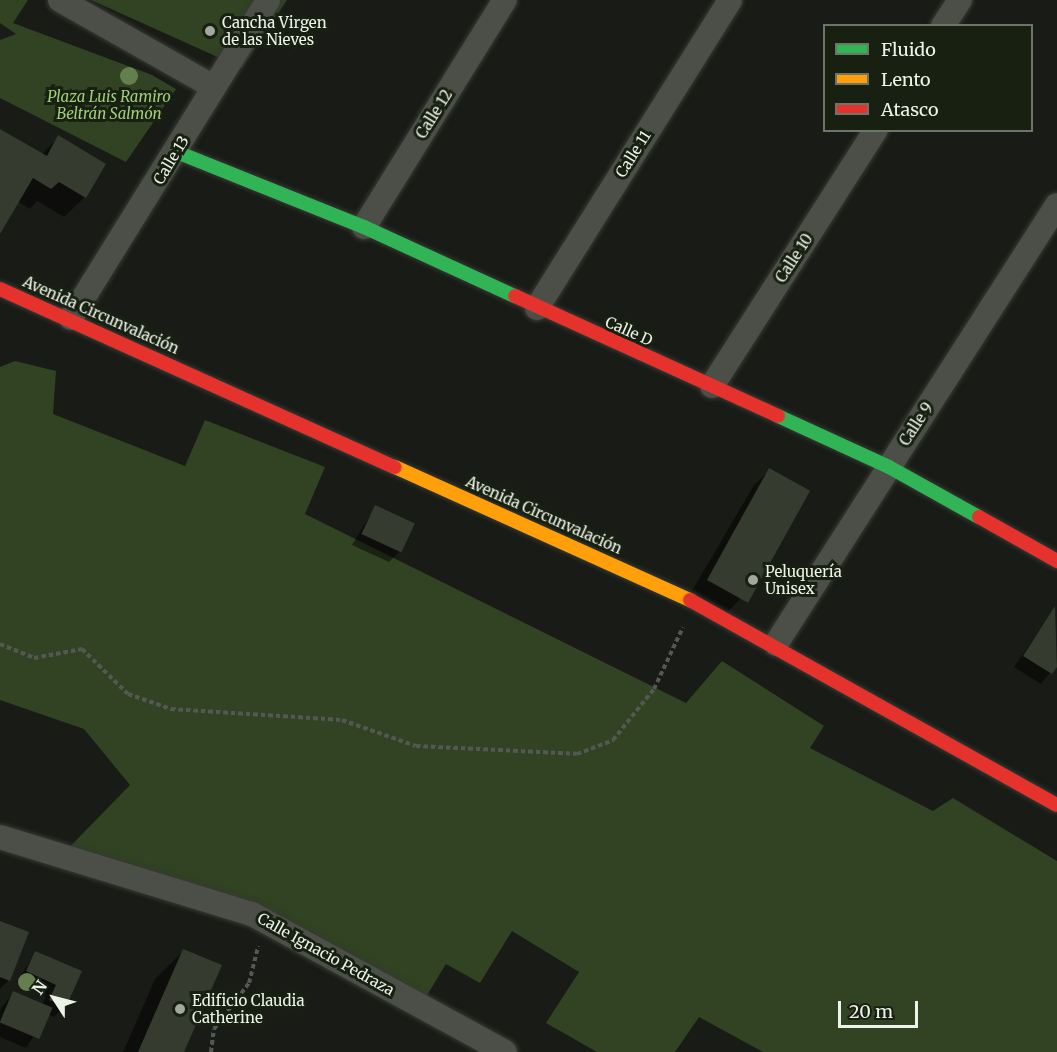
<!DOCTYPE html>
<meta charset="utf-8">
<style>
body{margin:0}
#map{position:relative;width:1057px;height:1052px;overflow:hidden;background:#191c16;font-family:Merriweather,serif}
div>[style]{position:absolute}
.green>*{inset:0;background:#314322}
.shadow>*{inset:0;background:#0007}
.building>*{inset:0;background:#353b2e;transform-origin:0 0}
.path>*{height:4px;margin-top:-2px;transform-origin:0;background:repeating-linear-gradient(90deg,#545852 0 4.5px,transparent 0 7.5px)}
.roads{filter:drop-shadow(0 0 2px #363934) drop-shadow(0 0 2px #363934)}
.street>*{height:24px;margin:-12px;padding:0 12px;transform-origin:12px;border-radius:12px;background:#4c4f48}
.fast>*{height:14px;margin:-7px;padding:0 7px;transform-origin:7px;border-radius:7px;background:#30b455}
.slow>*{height:14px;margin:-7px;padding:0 7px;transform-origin:7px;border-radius:7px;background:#ff9f0a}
.jam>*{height:14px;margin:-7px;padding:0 7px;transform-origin:7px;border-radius:7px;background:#e5322d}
.trees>*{width:18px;height:18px;margin:-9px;border-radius:50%;background:#647e4e}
.dots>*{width:16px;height:16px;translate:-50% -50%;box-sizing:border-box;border:3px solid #182012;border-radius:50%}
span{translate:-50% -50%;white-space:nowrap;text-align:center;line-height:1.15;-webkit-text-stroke:6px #182012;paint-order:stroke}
.poi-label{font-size:15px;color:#edf3e9}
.left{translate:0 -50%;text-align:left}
.park-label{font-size:15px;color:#a1cf7b;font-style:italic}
.street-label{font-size:15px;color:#edf3e9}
.legend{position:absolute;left:823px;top:24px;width:210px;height:108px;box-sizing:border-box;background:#182012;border:2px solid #6d7468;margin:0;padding:8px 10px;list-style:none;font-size:18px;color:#edf3e9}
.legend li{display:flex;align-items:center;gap:12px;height:30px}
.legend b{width:30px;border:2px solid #6d7468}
.north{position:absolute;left:24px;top:968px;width:60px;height:60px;-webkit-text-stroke:4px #182012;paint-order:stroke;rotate:306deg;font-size:16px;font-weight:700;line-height:24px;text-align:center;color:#edf3e9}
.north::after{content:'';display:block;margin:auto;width:21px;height:27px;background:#edf3e9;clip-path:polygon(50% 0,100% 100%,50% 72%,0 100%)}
.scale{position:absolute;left:838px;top:1001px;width:80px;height:27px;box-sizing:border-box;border:3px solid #edf3e9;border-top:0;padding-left:8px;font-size:18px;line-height:21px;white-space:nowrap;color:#edf3e9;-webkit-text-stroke:4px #182012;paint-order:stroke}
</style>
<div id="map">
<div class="green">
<div style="clip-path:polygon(0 0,28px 0,13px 23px,152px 75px,176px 89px,126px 162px,0 98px,0 40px,16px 34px,0 23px)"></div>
<div style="clip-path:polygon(91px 0,287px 0,242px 68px)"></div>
<div style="clip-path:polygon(15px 361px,56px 371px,53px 414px,185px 466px,205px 420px,325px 467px,305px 514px,686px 703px,722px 661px,824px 726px,810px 748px,933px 811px,953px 798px,1057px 861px,1057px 1052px,763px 1052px,699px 1017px,675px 1052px,597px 1052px,546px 1023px,579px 972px,512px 931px,480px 983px,446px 964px,426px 997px,243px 898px,56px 861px,130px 785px,84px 729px,0 700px,0 367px)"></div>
</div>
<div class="shadow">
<div style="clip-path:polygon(0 131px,41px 155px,59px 137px,85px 197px,64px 217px,37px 201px,30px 209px,17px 201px,0 231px)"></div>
<div style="clip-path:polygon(770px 470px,808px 491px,740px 599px,725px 615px,690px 594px,754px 485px)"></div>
<div style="clip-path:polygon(375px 507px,399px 552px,389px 562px,352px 545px)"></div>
<div style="clip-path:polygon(1055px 608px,1057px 664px,1041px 684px,1014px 667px)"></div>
<div style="clip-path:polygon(0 922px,9px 980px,0 989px)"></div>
<div style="clip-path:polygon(184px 950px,182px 1052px,123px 1052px,155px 979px)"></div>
<div style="clip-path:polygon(35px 953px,80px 972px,64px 1006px,54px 1017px,48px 1014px,26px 1048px,0 1037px,0 1010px,13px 993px,42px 1005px,46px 995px,17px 982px)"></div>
</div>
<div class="building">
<div style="clip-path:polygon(0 129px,47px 156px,58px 135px,106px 164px,86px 198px,59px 182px,51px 189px,33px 178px,0 234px)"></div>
<div style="left:769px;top:468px;width:47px;height:128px;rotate:29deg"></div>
<div style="left:375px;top:505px;width:44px;height:32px;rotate:25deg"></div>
<div style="clip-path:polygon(1055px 606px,1057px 667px,1052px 674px,1023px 656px)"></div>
<div style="clip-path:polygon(0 921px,29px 932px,10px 981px,0 977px)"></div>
<div style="clip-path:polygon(183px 949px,222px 965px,184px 1052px,138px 1052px)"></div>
<div style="clip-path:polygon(35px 951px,82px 971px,66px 1007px,49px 1000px,56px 985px,26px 971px)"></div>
<div style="left:13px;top:991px;width:43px;height:34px;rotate:23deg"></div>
</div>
<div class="path">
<div style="left:0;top:644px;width:37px;rotate:22deg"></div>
<div style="left:34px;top:658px;width:49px;rotate:-10.6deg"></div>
<div style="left:82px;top:649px;width:64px;rotate:44.4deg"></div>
<div style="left:128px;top:694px;width:46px;rotate:19.2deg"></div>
<div style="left:171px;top:709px;width:171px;rotate:3.7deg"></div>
<div style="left:342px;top:720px;width:78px;rotate:19.4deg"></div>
<div style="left:416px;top:746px;width:161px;rotate:2.8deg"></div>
<div style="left:577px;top:754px;width:39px;rotate:-21deg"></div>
<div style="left:613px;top:740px;width:65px;rotate:-51.2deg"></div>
<div style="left:654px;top:689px;width:68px;rotate:-64.9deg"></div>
<div style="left:211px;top:1052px;width:23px;rotate:-83deg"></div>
<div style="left:214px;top:1029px;width:58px;rotate:-52.7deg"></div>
<div style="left:249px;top:983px;width:38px;rotate:-76deg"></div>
</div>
<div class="roads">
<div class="street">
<div style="left:60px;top:0;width:177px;rotate:29.5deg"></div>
<div style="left:943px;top:26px;width:31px;rotate:-57deg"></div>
<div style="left:364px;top:227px;width:267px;rotate:-58.2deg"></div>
<div style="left:537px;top:308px;width:363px;rotate:-57.9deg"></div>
<div style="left:71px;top:318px;width:374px;rotate:-58.2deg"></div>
<div style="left:712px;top:386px;width:304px;rotate:-57.4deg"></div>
<div style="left:776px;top:644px;width:521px;rotate:-57.38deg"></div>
<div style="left:0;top:837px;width:264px;rotate:17deg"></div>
<div style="left:252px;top:914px;width:288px;rotate:28.6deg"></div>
</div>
<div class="fast">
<div style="left:177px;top:152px;width:201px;rotate:21.9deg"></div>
<div style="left:364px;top:227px;width:166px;rotate:24.6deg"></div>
<div style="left:778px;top:416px;width:122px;rotate:24.7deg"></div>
<div style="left:889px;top:467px;width:103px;rotate:29.1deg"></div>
</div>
<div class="slow">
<div style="left:395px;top:467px;width:324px;rotate:24.3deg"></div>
</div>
<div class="jam">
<div style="left:0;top:289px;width:433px;rotate:24.3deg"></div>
<div style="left:515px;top:296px;width:289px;rotate:24.5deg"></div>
<div style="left:979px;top:517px;width:90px;rotate:29.4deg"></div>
<div style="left:690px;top:600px;width:420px;rotate:29.2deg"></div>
</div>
</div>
<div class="trees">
<div style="left:129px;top:76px"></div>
<div style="left:27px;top:982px"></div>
</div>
<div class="dots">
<div style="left:210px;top:31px;background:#a3a89f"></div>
<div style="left:753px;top:580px;background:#a3a89f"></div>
<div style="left:180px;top:1009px;background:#a3a89f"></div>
</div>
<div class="poi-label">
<span class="left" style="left:222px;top:31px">Cancha Virgen<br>de las Nieves</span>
<span class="left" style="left:765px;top:580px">Peluquería<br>Unisex</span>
<span class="left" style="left:192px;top:1009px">Edificio Claudia<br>Catherine</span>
</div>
<div class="park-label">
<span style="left:109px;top:105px">Plaza Luis Ramiro<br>Beltrán Salmón</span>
</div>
<div class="street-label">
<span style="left:434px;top:114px;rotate:-58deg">Calle 12</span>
<span style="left:633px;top:154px;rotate:-58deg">Calle 11</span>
<span style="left:171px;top:160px;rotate:-59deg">Calle 13</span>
<span style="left:794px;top:258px;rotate:-57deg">Calle 10</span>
<span style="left:101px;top:315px;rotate:24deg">Avenida Circunvalación</span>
<span style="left:629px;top:331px;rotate:24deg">Calle D</span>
<span style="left:916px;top:424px;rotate:-57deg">Calle 9</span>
<span style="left:544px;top:515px;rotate:24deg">Avenida Circunvalación</span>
<span style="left:326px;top:954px;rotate:29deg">Calle Ignacio Pedraza</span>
</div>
<ul class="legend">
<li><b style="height:8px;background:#30b455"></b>Fluido</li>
<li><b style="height:8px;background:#ff9f0a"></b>Lento</li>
<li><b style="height:8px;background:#e5322d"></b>Atasco</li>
</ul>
<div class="north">N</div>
<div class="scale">20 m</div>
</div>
